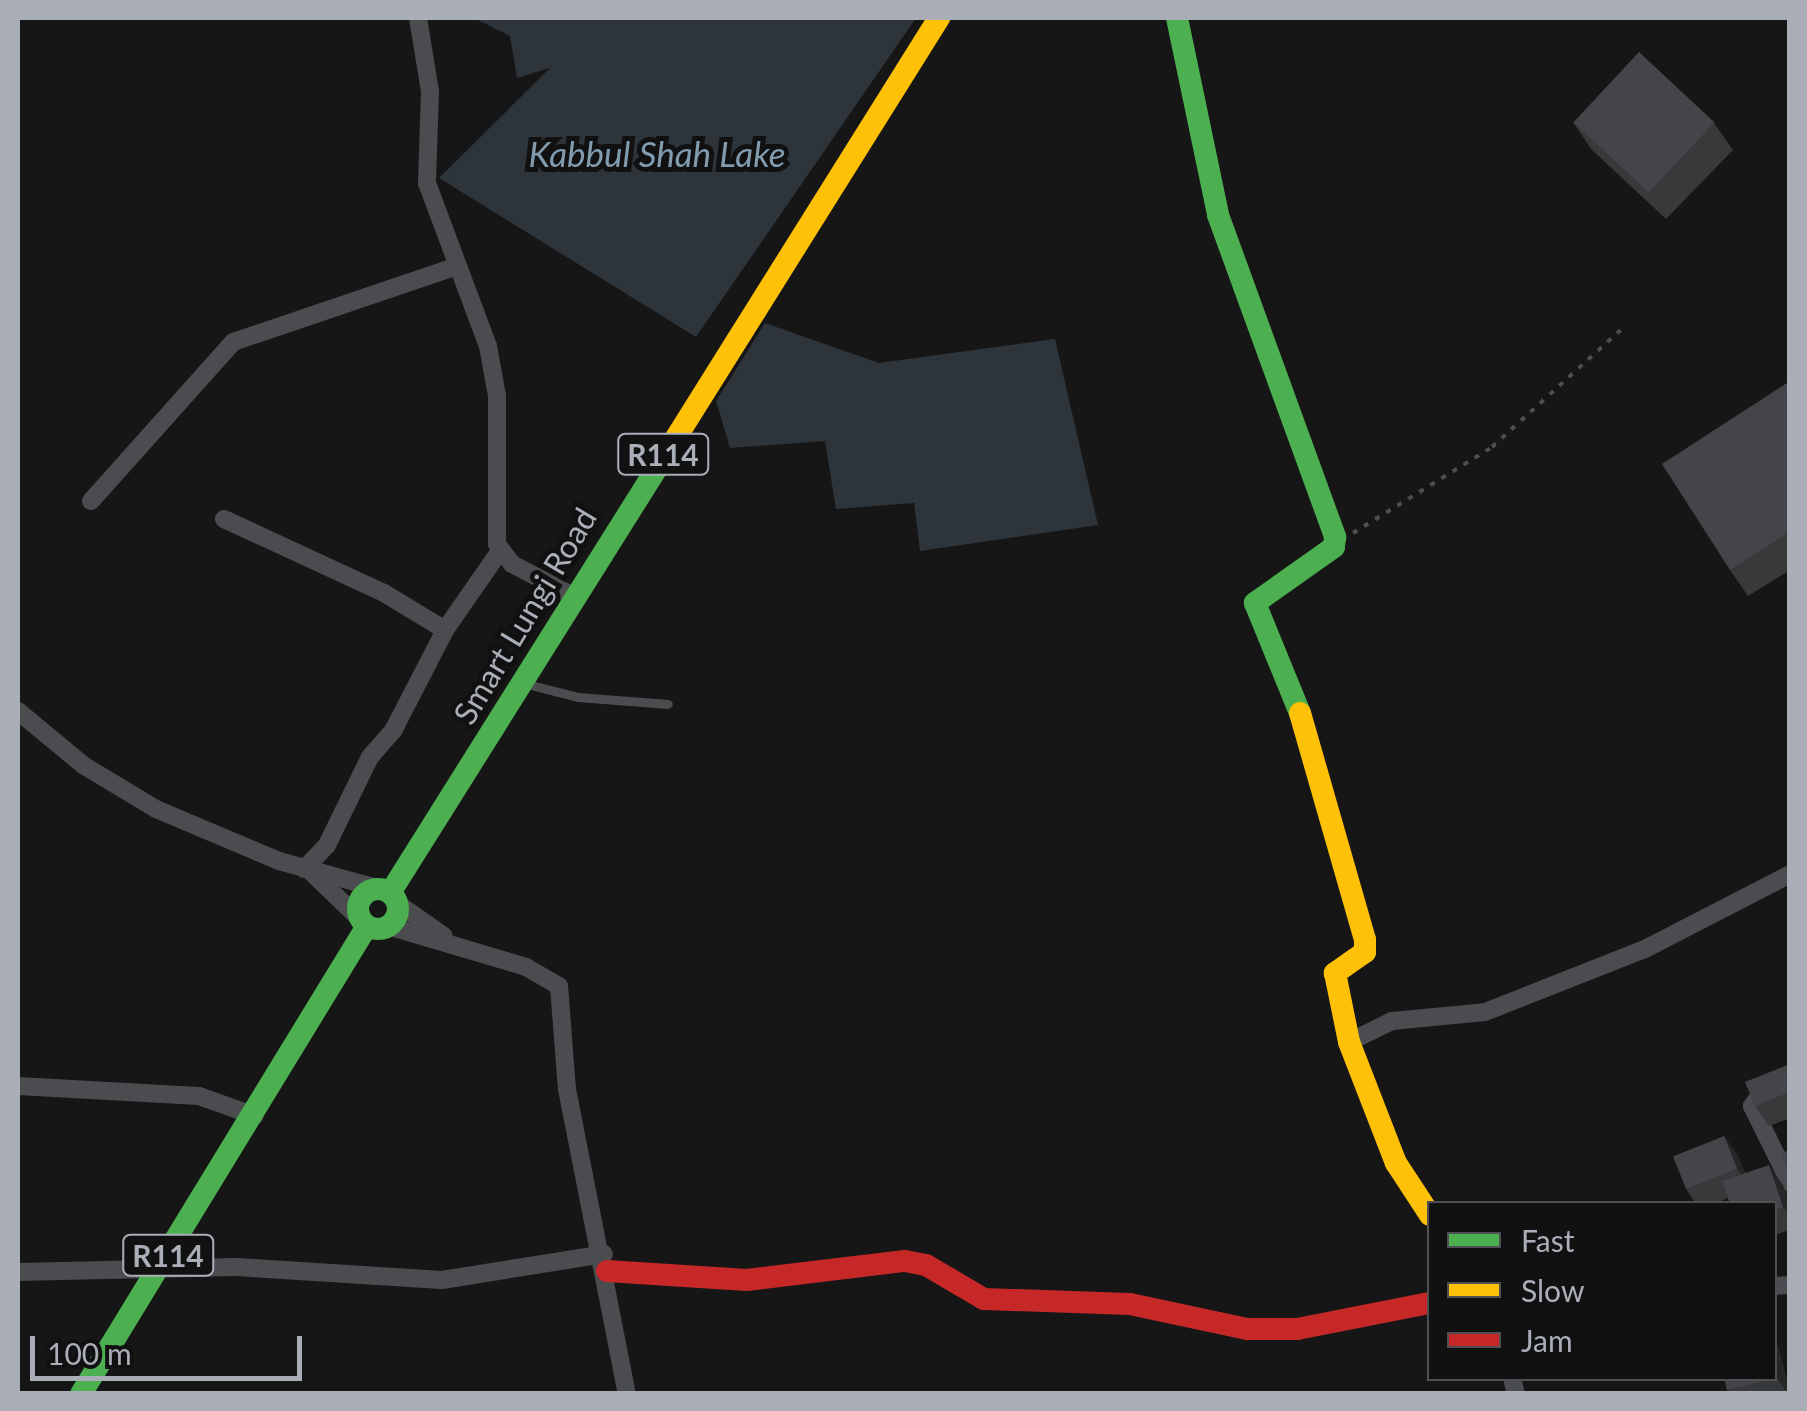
<!DOCTYPE html>
<style>
body{margin:0}
#map{position:relative;width:1807px;height:1411px;overflow:hidden;background:#161617;font-family:Lato,sans-serif}
div>[style]{position:absolute}
.water>*{inset:0;background:#2d343a}
.path>*{height:4px;margin-top:-2px;transform-origin:0;background:repeating-linear-gradient(90deg,#4c4e51 0 5px,transparent 0 13px)}
.lane>*{height:9px;margin:-4.5px;padding:0 4.5px;transform-origin:4.5px;border-radius:4.5px;background:#4b4c4f}
.street>*{height:18px;margin:-9px;padding:0 9px;transform-origin:9px;border-radius:9px;background:#4b4c4f}
.fast>*{height:22px;margin:-11px;padding:0 11px;transform-origin:11px;border-radius:11px;background:#4caf50}
.fast>.ring{margin:-11px;padding:0;box-sizing:content-box;background:none;border:22px solid #4caf50;border-radius:50%}
.slow>*{height:22px;margin:-11px;padding:0 11px;transform-origin:11px;border-radius:11px;background:#ffc107}
.jam>*{height:22px;margin:-11px;padding:0 11px;transform-origin:11px;border-radius:11px;background:#c62828}
.wall>*{inset:0;background:#38393a}
.shaded-wall>*{inset:0;background:#252627}
.building>*{inset:0;background:#444548;transform-origin:0 0}
span{translate:-50% -50%;white-space:nowrap;text-align:center;line-height:1.15;-webkit-text-stroke:10px #111112;paint-order:stroke}
.shield-label span{padding:2px 8px;background:#111112;border:2px solid;border-radius:8px;-webkit-text-stroke-width:0}
.shield-label{font-size:30px;color:#a9aeb7;font-weight:700}
.street-label{font-size:32px;color:#a9aeb7}
.water-label{font-size:35px;color:#829caf;font-style:italic}
.frame{position:absolute;inset:0;border:20px solid #a9aeb7;pointer-events:none}
.legend{position:absolute;left:1427px;top:1201px;width:350px;height:180px;box-sizing:border-box;background:#111112;border:2px solid #4e5054;margin:0;padding:12px 18px;list-style:none;font-size:30px;color:#a9aeb7}
.legend li{display:flex;align-items:center;gap:20px;height:50px}
.legend b{width:50px;border:2px solid #4e5054}
.scale{position:absolute;left:30px;top:1336px;width:272px;height:45px;box-sizing:border-box;border:5px solid #a9aeb7;border-top:0;padding-left:12px;font-size:30px;line-height:35px;white-space:nowrap;color:#a9aeb7;-webkit-text-stroke:8px #111112;paint-order:stroke}
</style>
<div id="map">
<div class="water">
<div style="clip-path:polygon(474px 18px,916px 18px,696px 337px,439px 178px,550px 68px,517px 78px,510px 36px)"></div>
<div style="clip-path:polygon(765px 323px,879px 363px,1055px 339px,1098px 525px,920px 551px,914px 503px,836px 509px,825px 441px,730px 448px,716px 401px)"></div>
</div>
<div class="path">
<div style="left:1353px;top:533px;width:163px;rotate:-31.7deg"></div>
<div style="left:1492px;top:447px;width:177px;rotate:-42.3deg"></div>
</div>
<div class="lane">
<div style="left:527px;top:684px;width:53px;rotate:14.3deg"></div>
<div style="left:578px;top:697px;width:90px;rotate:4.4deg"></div>
</div>
<div class="street">
<div style="left:418px;top:18px;width:74px;rotate:80.7deg"></div>
<div style="left:430px;top:91px;width:92px;rotate:91.9deg"></div>
<div style="left:427px;top:183px;width:174px;rotate:69.5deg"></div>
<div style="left:488px;top:346px;width:51px;rotate:79.8deg"></div>
<div style="left:497px;top:396px;width:148px;rotate:90deg"></div>
<div style="left:497px;top:544px;width:25px;rotate:53deg"></div>
<div style="left:512px;top:564px;width:71px;rotate:27.6deg"></div>
<div style="left:91px;top:501px;width:213px;rotate:-48.2deg"></div>
<div style="left:233px;top:342px;width:233px;rotate:-18.7deg"></div>
<div style="left:224px;top:519px;width:176px;rotate:24.8deg"></div>
<div style="left:384px;top:593px;width:71px;rotate:31.2deg"></div>
<div style="left:18px;top:711px;width:85px;rotate:39.7deg"></div>
<div style="left:83px;top:765px;width:85px;rotate:31.1deg"></div>
<div style="left:156px;top:809px;width:134px;rotate:22.9deg"></div>
<div style="left:279px;top:861px;width:102px;rotate:15.4deg"></div>
<div style="left:304px;top:869px;width:33px;rotate:-46deg"></div>
<div style="left:327px;top:845px;width:98px;rotate:-64deg"></div>
<div style="left:370px;top:757px;width:37px;rotate:-49deg"></div>
<div style="left:394px;top:729px;width:111px;rotate:-62.7deg"></div>
<div style="left:445px;top:630px;width:96px;rotate:-55.2deg"></div>
<div style="left:309px;top:870px;width:71px;rotate:43.9deg"></div>
<div style="left:397px;top:903px;width:57px;rotate:35.1deg"></div>
<div style="left:388px;top:926px;width:144px;rotate:16.5deg"></div>
<div style="left:526px;top:967px;width:38px;rotate:30deg"></div>
<div style="left:559px;top:986px;width:103px;rotate:85.6deg"></div>
<div style="left:567px;top:1089px;width:311px;rotate:78.9deg"></div>
<div style="left:1349px;top:1042px;width:48px;rotate:-26deg"></div>
<div style="left:1392px;top:1021px;width:93px;rotate:-5.5deg"></div>
<div style="left:1485px;top:1012px;width:172px;rotate:-21.5deg"></div>
<div style="left:1645px;top:949px;width:163px;rotate:-27.3deg"></div>
<div style="left:1790px;top:1082px;width:31px;rotate:158deg"></div>
<div style="left:1761px;top:1094px;width:15px;rotate:127deg"></div>
<div style="left:1752px;top:1106px;width:86px;rotate:63.7deg"></div>
<div style="left:18px;top:1086px;width:181px;rotate:3.2deg"></div>
<div style="left:199px;top:1096px;width:59px;rotate:19.7deg"></div>
<div style="left:18px;top:1272px;width:218px;rotate:-1.3deg"></div>
<div style="left:236px;top:1267px;width:206px;rotate:3.6deg"></div>
<div style="left:442px;top:1280px;width:164px;rotate:-9.1deg"></div>
<div style="left:1774px;top:1286px;width:16px;rotate:-4deg"></div>
<div style="left:1512px;top:1378px;width:16px;rotate:76deg"></div>
</div>
<div class="fast">
<div style="left:1177px;top:18px;width:201px;rotate:78.2deg"></div>
<div style="left:1218px;top:215px;width:343px;rotate:70deg"></div>
<div style="left:1335px;top:537px;width:10px;rotate:96deg"></div>
<div style="left:1334px;top:547px;width:97px;rotate:144.7deg"></div>
<div style="left:1255px;top:603px;width:119px;rotate:67.8deg"></div>
<div class="ring" style="left:358px;top:889px;width:18px;height:18px"></div>
<div style="left:390px;top:893px;width:511px;rotate:-57.86deg"></div>
<div style="left:81px;top:1394px;width:548px;rotate:-58.57deg"></div>
</div>
<div class="slow">
<div style="left:662px;top:460px;width:522px;rotate:-57.92deg"></div>
<div style="left:1300px;top:713px;width:236px;rotate:74deg"></div>
<div style="left:1365px;top:940px;width:12px;rotate:90deg"></div>
<div style="left:1365px;top:952px;width:37px;rotate:145deg"></div>
<div style="left:1335px;top:973px;width:70px;rotate:78.5deg"></div>
<div style="left:1349px;top:1042px;width:130px;rotate:68.8deg"></div>
<div style="left:1396px;top:1163px;width:62px;rotate:56.8deg"></div>
</div>
<div class="jam">
<div style="left:607px;top:1271px;width:140px;rotate:3.7deg"></div>
<div style="left:747px;top:1280px;width:159px;rotate:-6.9deg"></div>
<div style="left:905px;top:1261px;width:21px;rotate:11deg"></div>
<div style="left:926px;top:1265px;width:67px;rotate:30.4deg"></div>
<div style="left:984px;top:1299px;width:146px;rotate:2deg"></div>
<div style="left:1130px;top:1304px;width:121px;rotate:12deg"></div>
<div style="left:1248px;top:1329px;width:49px"></div>
<div style="left:1297px;top:1329px;width:136px;rotate:-11.1deg"></div>
</div>
<div class="wall">
<div style="clip-path:polygon(1573px 122px,1714px 123px,1733px 150px,1666px 219px,1591px 149px)"></div>
<div style="clip-path:polygon(1790px 381px,1790px 570px,1748px 596px,1730px 570px)"></div>
<div style="clip-path:polygon(1790px 1064px,1790px 1118px,1769px 1126px,1755px 1106px)"></div>
<div style="clip-path:polygon(1724px 1136px,1738px 1156px,1745px 1173px,1783px 1185px,1790px 1205px,1790px 1230px,1774px 1235px,1774px 1204px,1728px 1198px,1714px 1204px,1696px 1204px,1686px 1189px)"></div>
<div style="clip-path:polygon(1774px 1342px,1779px 1349px,1790px 1394px,1729px 1394px,1727px 1390px,1774px 1378px)"></div>
</div>
<div class="shaded-wall">
<div style="clip-path:polygon(1724px 1136px,1738px 1156px,1751px 1189px,1737px 1169px)"></div>
<div style="clip-path:polygon(1769px 1165px,1783px 1185px,1790px 1205px,1790px 1216px,1783px 1207px)"></div>
<div style="clip-path:polygon(1774px 1342px,1779px 1349px,1790px 1394px,1788px 1394px,1777px 1378px,1774px 1367px)"></div>
</div>
<div class="building">
<div style="left:1639px;top:52px;width:103px;height:96px;rotate:43deg"></div>
<div style="clip-path:polygon(1790px 381px,1790px 532px,1730px 570px,1662px 464px)"></div>
<div style="clip-path:polygon(1790px 1064px,1790px 1092px,1755px 1106px,1745px 1082px)"></div>
<div style="left:1724px;top:1136px;width:35px;height:55px;rotate:68deg"></div>
<div style="clip-path:polygon(1790px 1150px,1790px 1175px,1780px 1154px)"></div>
<div style="clip-path:polygon(1769px 1165px,1783px 1207px,1774px 1210px,1774px 1204px,1730px 1204px,1722px 1181px)"></div>
<div style="clip-path:polygon(1774px 1367px,1777px 1378px,1727px 1390px,1724px 1378px,1774px 1378px)"></div>
</div>
<div class="shield-label">
<span style="left:663px;top:454px">R114</span>
<span style="left:168px;top:1255px">R114</span>
</div>
<div class="street-label">
<span style="left:525px;top:616px;rotate:-59deg">Smart Lungi Road</span>
</div>
<div class="water-label">
<span style="left:657px;top:153px">Kabbul Shah Lake</span>
</div>
<div class="frame"></div>
<ul class="legend">
<li><b style="height:12px;background:#4caf50"></b>Fast</li>
<li><b style="height:12px;background:#ffc107"></b>Slow</li>
<li><b style="height:12px;background:#c62828"></b>Jam</li>
</ul>
<div class="scale">100 m</div>
</div>
